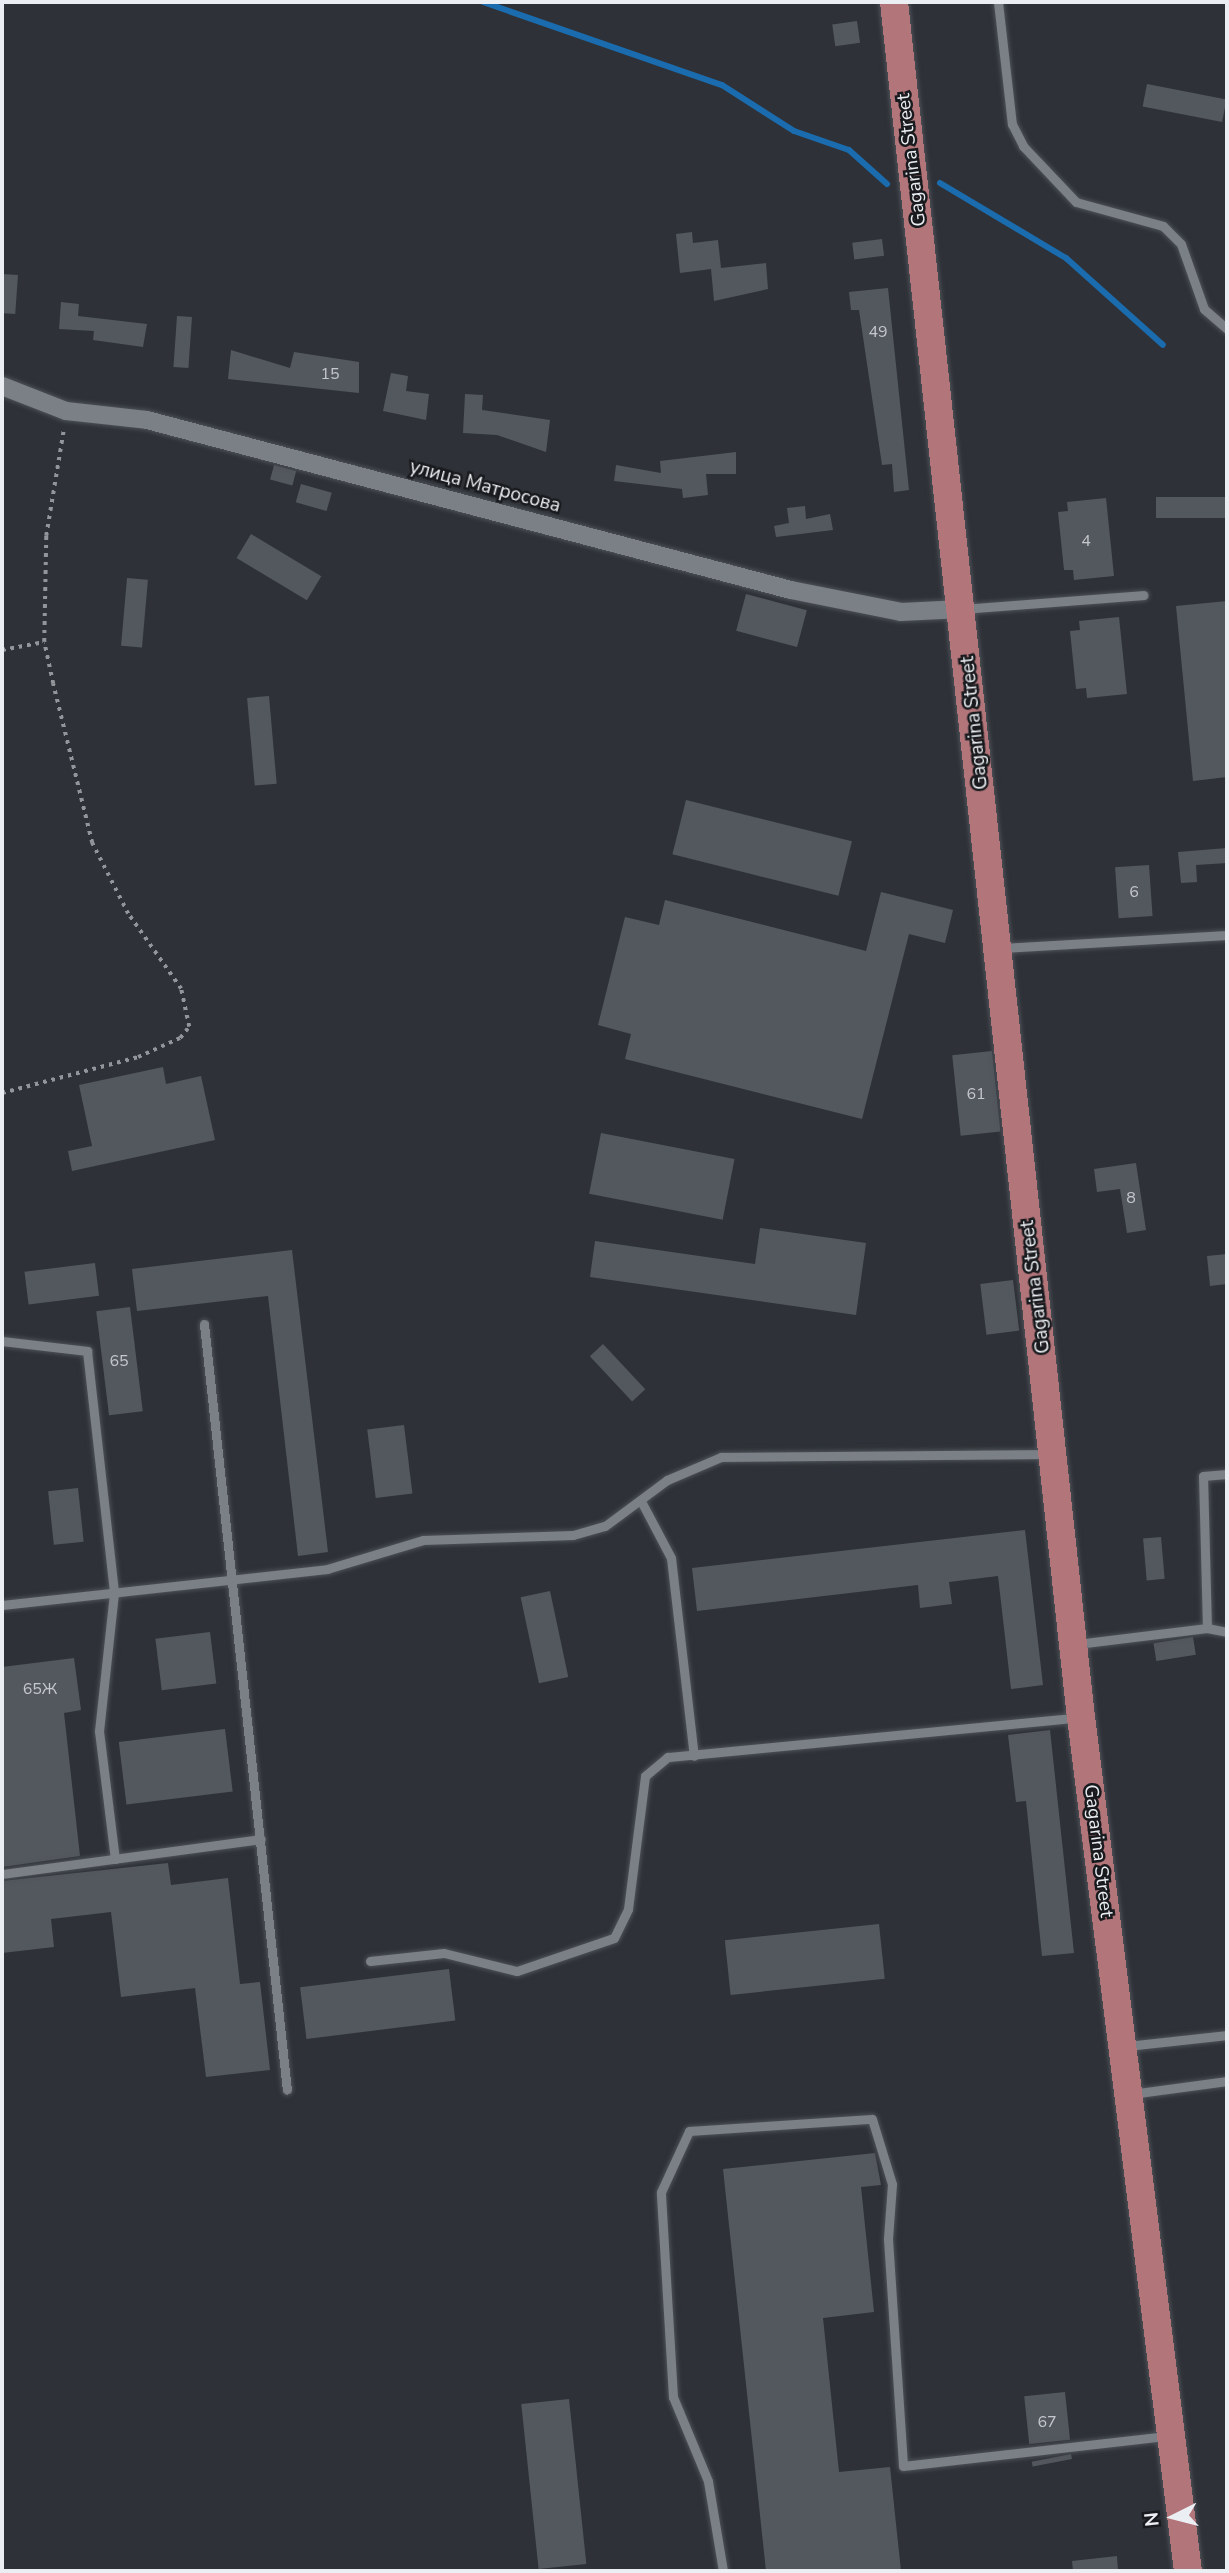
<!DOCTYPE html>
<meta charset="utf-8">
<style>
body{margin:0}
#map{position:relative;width:1229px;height:2573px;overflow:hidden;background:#2e3238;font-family:"Nunito Sans",sans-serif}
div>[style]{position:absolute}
.stream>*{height:6px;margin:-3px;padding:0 3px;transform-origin:3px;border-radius:3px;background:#1a6cae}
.building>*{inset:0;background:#53585e;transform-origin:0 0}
.path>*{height:3.5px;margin-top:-1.75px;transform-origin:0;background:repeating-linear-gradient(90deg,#92959a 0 3.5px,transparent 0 8.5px)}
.roads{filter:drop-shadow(0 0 2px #4d5157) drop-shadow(0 0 2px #4d5157)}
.lane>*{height:9px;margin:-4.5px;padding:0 4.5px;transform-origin:4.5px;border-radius:4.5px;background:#7b8087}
.street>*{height:18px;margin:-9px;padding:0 9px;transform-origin:9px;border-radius:9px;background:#7b8087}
.primary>*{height:28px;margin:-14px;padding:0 14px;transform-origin:14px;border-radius:14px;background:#b1757a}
span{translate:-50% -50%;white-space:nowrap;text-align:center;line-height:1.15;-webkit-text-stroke:5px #181a1d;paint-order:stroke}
.number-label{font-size:16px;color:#c5c8cd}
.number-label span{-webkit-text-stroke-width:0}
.street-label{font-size:19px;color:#ebeef2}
.frame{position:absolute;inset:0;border:4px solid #ebeef2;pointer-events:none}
.north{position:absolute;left:1138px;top:2482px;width:70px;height:70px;-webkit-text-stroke:5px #181a1d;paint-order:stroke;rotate:264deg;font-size:19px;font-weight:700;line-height:28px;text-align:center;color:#ebeef2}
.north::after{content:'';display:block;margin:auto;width:24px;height:32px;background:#ebeef2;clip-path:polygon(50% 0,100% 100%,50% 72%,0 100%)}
</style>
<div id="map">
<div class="stream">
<div style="left:483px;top:2px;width:253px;rotate:19.2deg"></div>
<div style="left:722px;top:85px;width:85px;rotate:32.6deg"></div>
<div style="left:794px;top:131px;width:58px;rotate:19.1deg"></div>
<div style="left:849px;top:150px;width:51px;rotate:41.8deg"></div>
<div style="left:940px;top:183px;width:147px;rotate:30.8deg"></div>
<div style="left:1066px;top:258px;width:130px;rotate:41.9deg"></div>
</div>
<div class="building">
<div style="left:857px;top:21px;width:22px;height:25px;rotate:82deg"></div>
<div style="left:1147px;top:84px;width:81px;height:23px;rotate:11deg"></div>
<div style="clip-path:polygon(692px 232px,693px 243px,718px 240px,721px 268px,766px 263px,768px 289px,714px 301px,711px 269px,680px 273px,676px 234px)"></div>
<div style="left:882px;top:239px;width:17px;height:30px;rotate:83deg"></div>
<div style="left:2px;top:274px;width:16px;height:39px;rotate:4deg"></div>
<div style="clip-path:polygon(888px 288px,909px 490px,894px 492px,892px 464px,882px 465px,859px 310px,851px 310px,849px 292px)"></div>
<div style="clip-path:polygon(61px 302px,79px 304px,78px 316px,147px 324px,143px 347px,93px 340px,94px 331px,59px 329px)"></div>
<div style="left:177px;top:316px;width:15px;height:51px;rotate:4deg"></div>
<div style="clip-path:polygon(231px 350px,290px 368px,294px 352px,359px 362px,359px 393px,228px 379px)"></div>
<div style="clip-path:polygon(391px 373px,408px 376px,406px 391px,429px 394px,426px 420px,383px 411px)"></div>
<div style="clip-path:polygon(465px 394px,483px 395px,482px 410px,550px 420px,546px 452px,497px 435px,463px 433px)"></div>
<div style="clip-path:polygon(736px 452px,736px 474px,706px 474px,708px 495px,683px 498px,682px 489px,614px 481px,616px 465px,661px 473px,660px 461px)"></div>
<div style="left:274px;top:465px;width:23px;height:15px;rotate:15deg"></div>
<div style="left:301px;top:484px;width:32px;height:19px;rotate:16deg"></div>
<div style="left:1227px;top:497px;width:21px;height:71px;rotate:90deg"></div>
<div style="clip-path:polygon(1106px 498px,1114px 576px,1074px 580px,1073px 570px,1064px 570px,1058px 512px,1068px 511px,1067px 502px)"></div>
<div style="clip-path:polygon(805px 506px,806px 519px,830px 514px,833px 530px,776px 537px,774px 526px,789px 523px,787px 508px)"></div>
<div style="left:251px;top:534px;width:82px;height:28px;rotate:31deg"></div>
<div style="left:127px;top:578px;width:21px;height:68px;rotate:5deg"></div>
<div style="left:746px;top:594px;width:63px;height:38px;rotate:15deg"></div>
<div style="clip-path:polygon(1227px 601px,1227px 777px,1193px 781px,1176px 606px)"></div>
<div style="clip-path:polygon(1119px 617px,1127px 694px,1087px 698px,1086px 688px,1076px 689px,1070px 631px,1080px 630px,1079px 621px)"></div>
<div style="left:269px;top:696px;width:88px;height:22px;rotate:85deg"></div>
<div style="left:686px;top:800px;width:171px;height:56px;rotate:14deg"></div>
<div style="clip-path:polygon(1227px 848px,1227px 863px,1196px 865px,1197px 882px,1181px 883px,1178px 852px)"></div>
<div style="left:1149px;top:865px;width:51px;height:34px;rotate:86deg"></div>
<div style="clip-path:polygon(881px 892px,953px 910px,945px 943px,909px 934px,862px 1119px,625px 1059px,631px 1034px,598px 1025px,625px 917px,659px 925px,665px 900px,866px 951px)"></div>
<div style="left:992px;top:1051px;width:81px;height:40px;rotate:84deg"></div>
<div style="clip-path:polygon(163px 1067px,166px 1084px,201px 1076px,215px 1140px,72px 1171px,68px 1151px,92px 1146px,79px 1085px)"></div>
<div style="left:601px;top:1133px;width:136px;height:62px;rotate:11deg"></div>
<div style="clip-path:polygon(1136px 1163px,1146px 1230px,1127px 1233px,1120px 1189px,1097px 1192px,1094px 1169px)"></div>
<div style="clip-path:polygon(760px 1228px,866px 1243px,856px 1315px,590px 1277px,595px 1241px,755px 1264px)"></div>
<div style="clip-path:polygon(292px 1250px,328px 1552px,298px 1556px,268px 1296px,137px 1311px,132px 1269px)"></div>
<div style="clip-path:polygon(1227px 1254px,1227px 1284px,1210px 1286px,1207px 1256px)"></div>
<div style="left:95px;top:1263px;width:33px;height:71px;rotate:83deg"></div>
<div style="left:1013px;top:1280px;width:51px;height:33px;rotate:83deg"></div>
<div style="left:130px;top:1307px;width:105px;height:34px;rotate:83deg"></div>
<div style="left:603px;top:1344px;width:62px;height:18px;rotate:47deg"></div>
<div style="left:404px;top:1425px;width:69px;height:37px;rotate:83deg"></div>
<div style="left:78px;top:1488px;width:54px;height:30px;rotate:84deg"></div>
<div style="clip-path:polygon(1025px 1530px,1043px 1685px,1011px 1689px,998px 1576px,949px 1582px,952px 1604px,920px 1608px,918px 1585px,697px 1611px,692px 1568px)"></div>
<div style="left:1161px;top:1537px;width:42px;height:18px;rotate:85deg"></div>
<div style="left:550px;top:1591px;width:88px;height:30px;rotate:78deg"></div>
<div style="left:210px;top:1632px;width:52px;height:55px;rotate:83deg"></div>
<div style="left:1193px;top:1637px;width:18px;height:40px;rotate:81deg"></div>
<div style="clip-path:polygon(74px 1658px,81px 1710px,64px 1713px,80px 1856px,2px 1867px,2px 1667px)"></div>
<div style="left:225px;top:1729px;width:63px;height:107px;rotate:83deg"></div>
<div style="clip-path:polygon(1050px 1730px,1074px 1953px,1042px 1956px,1026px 1801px,1016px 1802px,1008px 1735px)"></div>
<div style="clip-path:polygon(168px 1863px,171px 1885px,228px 1878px,240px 1984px,260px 1982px,270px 2070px,206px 2077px,195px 1988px,121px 1997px,111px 1912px,51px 1919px,54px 1947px,2px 1953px,2px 1881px)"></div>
<div style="left:879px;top:1924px;width:55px;height:155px;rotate:84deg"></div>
<div style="left:449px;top:1969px;width:52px;height:150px;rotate:83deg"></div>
<div style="clip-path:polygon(875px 2153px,881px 2185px,861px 2187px,874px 2312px,823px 2318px,839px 2472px,890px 2467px,901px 2571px,766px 2571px,723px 2169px)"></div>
<div style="left:1065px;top:2392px;width:48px;height:41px;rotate:84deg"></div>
<div style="left:569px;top:2399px;width:166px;height:48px;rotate:84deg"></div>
<div style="left:1071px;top:2454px;width:5px;height:40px;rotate:79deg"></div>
<div style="clip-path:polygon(1117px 2556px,1118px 2571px,1073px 2571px,1072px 2561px)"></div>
</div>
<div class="path">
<div style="left:2px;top:650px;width:43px;rotate:-10.8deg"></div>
<div style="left:2px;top:1093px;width:141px;rotate:-14.8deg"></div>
<div style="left:138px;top:1057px;width:46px;rotate:-24.3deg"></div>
<div style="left:180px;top:1038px;width:14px;rotate:-51deg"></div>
<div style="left:189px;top:1027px;width:39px;rotate:-102deg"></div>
<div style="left:181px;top:989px;width:92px;rotate:-125.2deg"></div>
<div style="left:128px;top:914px;width:80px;rotate:-116.9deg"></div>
<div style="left:92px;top:843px;width:164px;rotate:-103.8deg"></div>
<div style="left:53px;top:684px;width:43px;rotate:-102.1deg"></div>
<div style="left:44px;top:642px;width:106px;rotate:-88.9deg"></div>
<div style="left:46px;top:536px;width:110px;rotate:-80.6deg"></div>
</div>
<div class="roads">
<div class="lane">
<div style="left:998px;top:2px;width:123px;rotate:83.5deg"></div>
<div style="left:1012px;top:124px;width:25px;rotate:63deg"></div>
<div style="left:1023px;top:146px;width:77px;rotate:46.6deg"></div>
<div style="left:1076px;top:202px;width:90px;rotate:15.4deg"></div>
<div style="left:1163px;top:226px;width:25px;rotate:45deg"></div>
<div style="left:1181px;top:244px;width:69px;rotate:70.5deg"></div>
<div style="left:1204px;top:309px;width:30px;rotate:41deg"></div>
<div style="left:963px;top:609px;width:181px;rotate:-4.4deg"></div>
<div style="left:1002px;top:948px;width:225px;rotate:-3.3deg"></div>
<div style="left:204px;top:1324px;width:770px;rotate:83.82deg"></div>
<div style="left:2px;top:1341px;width:86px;rotate:6.7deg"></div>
<div style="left:87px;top:1351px;width:244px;rotate:83.6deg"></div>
<div style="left:114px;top:1593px;width:139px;rotate:96.2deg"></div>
<div style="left:99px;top:1731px;width:129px;rotate:82.9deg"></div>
<div style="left:641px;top:1501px;width:64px;rotate:62.2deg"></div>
<div style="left:671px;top:1558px;width:199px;rotate:83.4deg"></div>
<div style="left:2px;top:1605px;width:327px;rotate:-6.3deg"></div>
<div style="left:327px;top:1569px;width:100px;rotate:-16.8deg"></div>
<div style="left:423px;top:1540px;width:150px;rotate:-1.9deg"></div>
<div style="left:573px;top:1535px;width:33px;rotate:-16deg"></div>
<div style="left:605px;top:1526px;width:77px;rotate:-36.6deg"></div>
<div style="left:667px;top:1480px;width:59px;rotate:-23.1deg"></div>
<div style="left:721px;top:1457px;width:328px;rotate:-0.5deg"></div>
<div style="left:1207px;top:1628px;width:152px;rotate:-91.5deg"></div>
<div style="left:1203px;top:1476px;width:24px;rotate:-5deg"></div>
<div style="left:1077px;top:1644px;width:131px;rotate:-7deg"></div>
<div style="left:1207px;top:1628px;width:20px;rotate:11deg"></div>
<div style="left:2px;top:1874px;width:261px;rotate:-7.7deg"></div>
<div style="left:370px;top:1961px;width:74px;rotate:-6.2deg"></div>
<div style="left:444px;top:1953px;width:75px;rotate:13.9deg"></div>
<div style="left:517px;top:1971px;width:102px;rotate:-18.8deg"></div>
<div style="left:614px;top:1938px;width:32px;rotate:-64deg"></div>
<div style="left:628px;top:1909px;width:134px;rotate:-82.7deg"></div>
<div style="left:645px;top:1776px;width:30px;rotate:-40deg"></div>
<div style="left:668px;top:1757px;width:410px;rotate:-5.5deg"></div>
<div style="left:1127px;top:2046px;width:101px;rotate:-6.3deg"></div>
<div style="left:1131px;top:2094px;width:97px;rotate:-7.7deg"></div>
<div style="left:723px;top:2571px;width:91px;rotate:-99.5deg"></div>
<div style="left:708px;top:2481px;width:91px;rotate:-112.6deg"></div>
<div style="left:673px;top:2397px;width:205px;rotate:-93.4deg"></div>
<div style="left:661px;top:2192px;width:67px;rotate:-65.3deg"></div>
<div style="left:689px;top:2131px;width:183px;rotate:-3.8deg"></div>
<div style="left:872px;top:2119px;width:68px;rotate:72.9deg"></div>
<div style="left:892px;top:2184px;width:55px;rotate:94.2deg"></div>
<div style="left:888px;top:2239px;width:227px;rotate:86.2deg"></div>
<div style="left:903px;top:2466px;width:266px;rotate:-6.5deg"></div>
</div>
<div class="street">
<div style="left:2px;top:386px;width:69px;rotate:21.3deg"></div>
<div style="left:66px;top:411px;width:81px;rotate:6.3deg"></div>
<div style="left:147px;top:420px;width:666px;rotate:14.79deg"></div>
<div style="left:791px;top:590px;width:112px;rotate:11.3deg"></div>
<div style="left:901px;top:612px;width:61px;rotate:-2.8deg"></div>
</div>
<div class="primary">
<div style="left:894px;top:2px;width:1725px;rotate:83.78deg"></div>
<div style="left:1081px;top:1717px;width:861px;rotate:82.86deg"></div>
</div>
</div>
<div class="number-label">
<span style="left:878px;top:332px">49</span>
<span style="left:330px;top:374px">15</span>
<span style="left:1086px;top:541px">4</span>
<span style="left:1134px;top:892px">6</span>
<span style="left:976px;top:1094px">61</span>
<span style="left:1131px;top:1198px">8</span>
<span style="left:119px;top:1361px">65</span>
<span style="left:40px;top:1689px">65Ж</span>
<span style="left:1047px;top:2422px">67</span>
</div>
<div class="street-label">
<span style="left:912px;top:160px;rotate:-97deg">Gagarina Street</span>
<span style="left:485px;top:487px;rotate:15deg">улица Матросова</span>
<span style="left:975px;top:723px;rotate:-96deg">Gagarina Street</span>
<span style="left:1036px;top:1287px;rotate:-97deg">Gagarina Street</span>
<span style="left:1098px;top:1851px;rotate:83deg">Gagarina Street</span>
</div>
<div class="frame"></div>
<div class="north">N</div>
</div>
